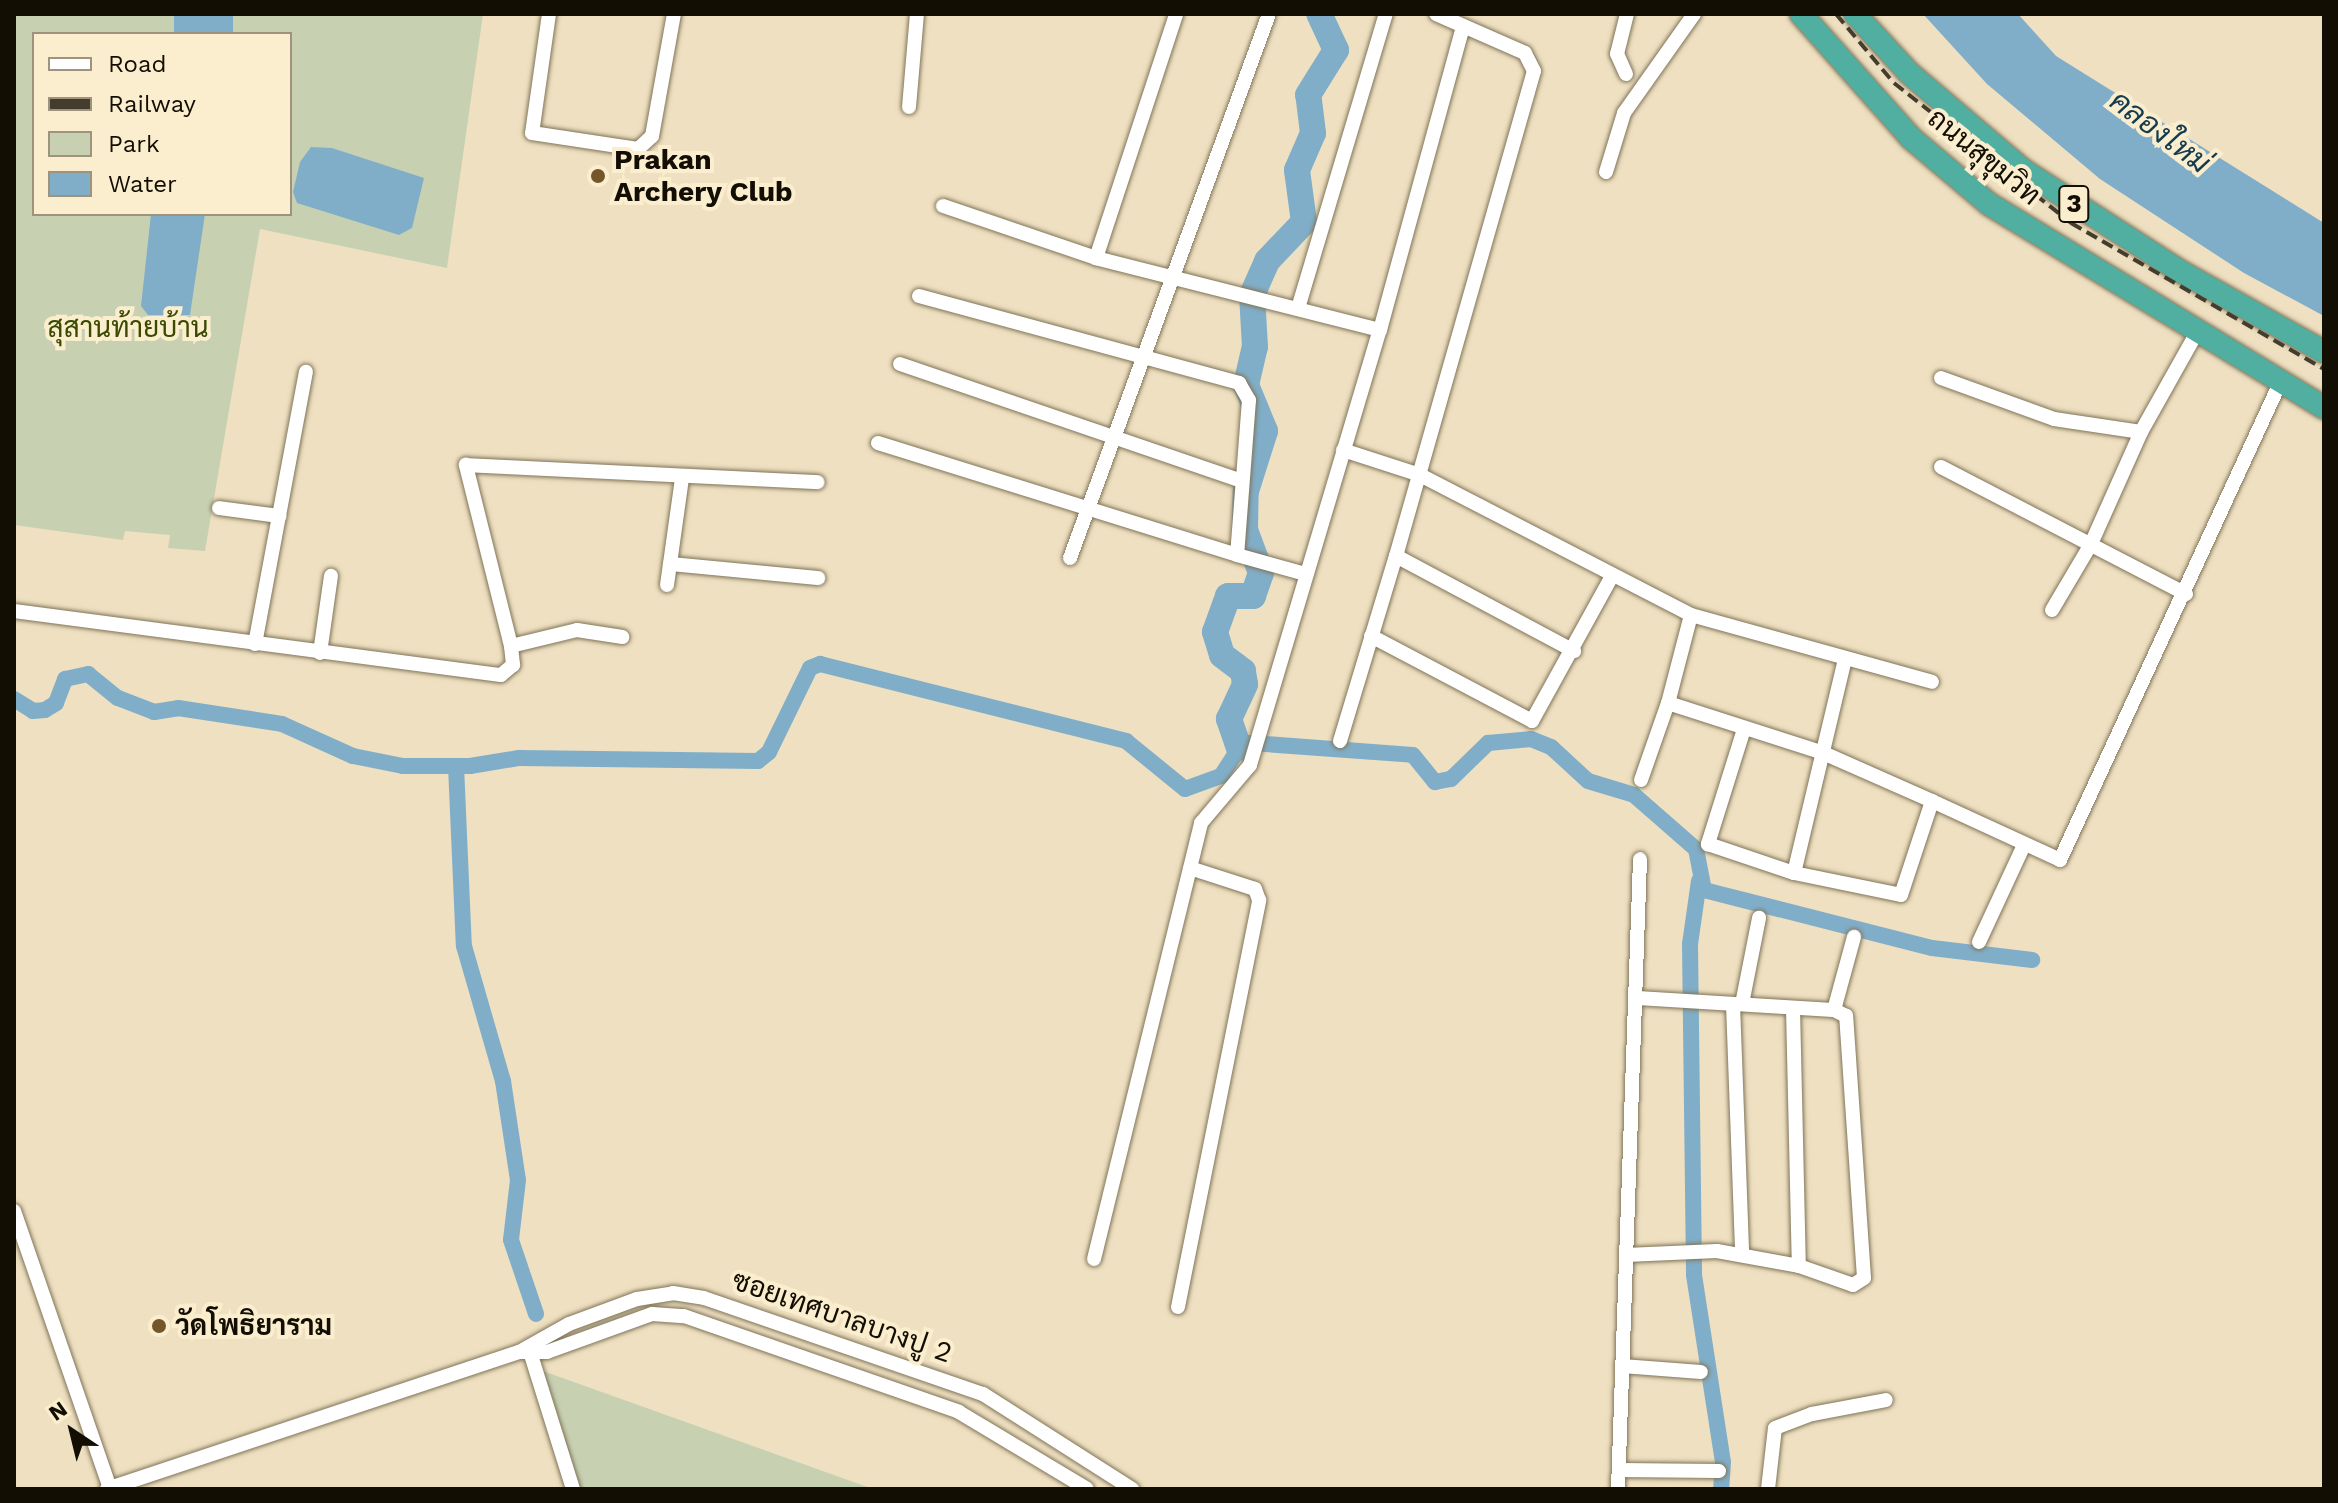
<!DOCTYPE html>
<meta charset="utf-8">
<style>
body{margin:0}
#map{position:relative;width:2338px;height:1503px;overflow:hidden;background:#eee0c1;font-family:"Work Sans",Sarabun,sans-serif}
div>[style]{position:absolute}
.green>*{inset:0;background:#c7d1b2}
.water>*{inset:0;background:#80aec8;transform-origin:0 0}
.canal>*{height:16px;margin:-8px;padding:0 8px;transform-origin:8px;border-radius:8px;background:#80aec8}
.river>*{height:26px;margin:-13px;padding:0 13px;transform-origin:13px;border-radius:13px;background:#80aec8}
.roads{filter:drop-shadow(0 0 2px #807458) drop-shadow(0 0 2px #807458)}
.minor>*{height:14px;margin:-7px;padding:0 7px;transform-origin:7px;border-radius:7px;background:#fff}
.highway>*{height:22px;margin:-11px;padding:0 11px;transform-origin:11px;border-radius:11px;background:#51afa2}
.rail>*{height:4px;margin-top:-2px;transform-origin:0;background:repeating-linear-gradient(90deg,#443d2e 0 12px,transparent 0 18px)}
.dots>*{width:22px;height:22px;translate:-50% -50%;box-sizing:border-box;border:4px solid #fbeece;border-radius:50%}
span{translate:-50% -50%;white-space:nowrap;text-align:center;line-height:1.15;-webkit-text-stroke:8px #fbeece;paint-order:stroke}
.shield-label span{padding:2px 6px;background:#fbeece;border:2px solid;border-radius:6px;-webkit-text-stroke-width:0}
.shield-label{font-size:26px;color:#130e04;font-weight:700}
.street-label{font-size:28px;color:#130e04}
.poi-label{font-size:28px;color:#130e04;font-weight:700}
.left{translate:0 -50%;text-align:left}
.park-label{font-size:28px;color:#3b4a00}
.water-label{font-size:30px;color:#143b4f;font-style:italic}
.frame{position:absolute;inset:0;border:16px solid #130e04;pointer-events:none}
.legend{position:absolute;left:32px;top:32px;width:260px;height:184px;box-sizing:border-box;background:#fbeece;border:2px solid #9e947d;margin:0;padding:10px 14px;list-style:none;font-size:24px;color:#130e04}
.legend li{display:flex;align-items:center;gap:16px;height:40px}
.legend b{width:40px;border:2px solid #9e947d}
.north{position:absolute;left:32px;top:1391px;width:80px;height:80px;-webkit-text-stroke:6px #fbeece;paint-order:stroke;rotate:325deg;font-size:22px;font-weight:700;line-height:32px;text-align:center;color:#130e04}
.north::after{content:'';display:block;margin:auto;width:28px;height:36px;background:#130e04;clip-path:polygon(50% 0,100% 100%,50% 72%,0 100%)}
</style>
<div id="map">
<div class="green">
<div style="clip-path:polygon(evenodd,14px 14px,483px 14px,447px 268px,260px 229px,205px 551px,168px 548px,170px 535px,125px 531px,123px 540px,14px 525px,14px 14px,34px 34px,290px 34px,290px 214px,34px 214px,34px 34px)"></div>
<div style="clip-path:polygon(543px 1371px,873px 1489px,579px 1489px)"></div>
</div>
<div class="water">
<div style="left:174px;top:14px;width:59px;height:20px"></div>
<div style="clip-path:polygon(1923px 14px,2018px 14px,2056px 56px,2324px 223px,2324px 316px,2244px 273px,2100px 179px,1987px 84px)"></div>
<div style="clip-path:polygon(311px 147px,332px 148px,424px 178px,412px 228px,399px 235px,297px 203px,293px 192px,300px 162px)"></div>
<div style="clip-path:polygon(151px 214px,205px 214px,190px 315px,148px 315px,141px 306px)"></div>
</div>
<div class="canal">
<div style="left:14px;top:699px;width:22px;rotate:32deg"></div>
<div style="left:33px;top:711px;width:12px;rotate:-5deg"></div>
<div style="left:45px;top:710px;width:13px;rotate:-32deg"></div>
<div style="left:56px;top:703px;width:26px;rotate:-69deg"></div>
<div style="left:65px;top:679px;width:24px;rotate:-12deg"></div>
<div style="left:88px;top:674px;width:38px;rotate:39deg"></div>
<div style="left:118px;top:698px;width:39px;rotate:21deg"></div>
<div style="left:154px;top:712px;width:24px;rotate:-9deg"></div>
<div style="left:178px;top:708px;width:105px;rotate:8.7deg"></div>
<div style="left:282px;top:724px;width:78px;rotate:24.3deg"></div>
<div style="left:353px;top:756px;width:51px;rotate:11.3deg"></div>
<div style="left:403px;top:766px;width:67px"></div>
<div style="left:470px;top:766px;width:50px;rotate:-9.3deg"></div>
<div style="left:519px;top:758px;width:239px;rotate:0.7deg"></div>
<div style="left:758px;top:761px;width:14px;rotate:-39deg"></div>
<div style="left:769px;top:752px;width:93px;rotate:-64deg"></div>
<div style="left:810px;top:668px;width:11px;rotate:-22deg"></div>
<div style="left:820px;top:664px;width:316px;rotate:14.1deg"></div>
<div style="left:1126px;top:741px;width:76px;rotate:39.1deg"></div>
<div style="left:1185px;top:789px;width:38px;rotate:-20deg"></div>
<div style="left:1221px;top:776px;width:33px;rotate:-57deg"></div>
<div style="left:1239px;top:748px;width:13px;rotate:-23deg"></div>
<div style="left:1251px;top:743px;width:162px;rotate:4.2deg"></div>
<div style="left:1413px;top:755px;width:35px;rotate:51deg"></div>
<div style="left:1435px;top:782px;width:16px;rotate:-11deg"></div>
<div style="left:1451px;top:779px;width:52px;rotate:-44.2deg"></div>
<div style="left:1488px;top:743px;width:43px;rotate:-5.3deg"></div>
<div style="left:1531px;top:739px;width:22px;rotate:22deg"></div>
<div style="left:1551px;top:747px;width:50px;rotate:42.6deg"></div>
<div style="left:1588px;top:781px;width:48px;rotate:16.9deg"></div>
<div style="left:1634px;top:795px;width:82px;rotate:41.1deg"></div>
<div style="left:1696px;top:849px;width:42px;rotate:79deg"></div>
<div style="left:1704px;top:890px;width:235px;rotate:14.3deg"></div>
<div style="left:1932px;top:948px;width:101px;rotate:6.8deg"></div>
<div style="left:456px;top:766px;width:180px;rotate:87.5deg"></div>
<div style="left:464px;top:946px;width:141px;rotate:73.9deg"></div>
<div style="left:503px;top:1081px;width:100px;rotate:81.4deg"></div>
<div style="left:518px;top:1180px;width:60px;rotate:96.7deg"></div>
<div style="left:511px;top:1240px;width:78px;rotate:71.3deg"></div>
<div style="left:1699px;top:881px;width:64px;rotate:98.1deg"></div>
<div style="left:1690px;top:944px;width:331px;rotate:89.3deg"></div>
<div style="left:1694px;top:1275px;width:189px;rotate:81.2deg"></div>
<div style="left:1723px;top:1462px;width:27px;rotate:94deg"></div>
</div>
<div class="river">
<div style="left:1239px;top:748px;width:31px;rotate:-109deg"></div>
<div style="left:1229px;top:719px;width:38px;rotate:-65deg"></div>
<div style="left:1245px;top:684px;width:13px;rotate:-99deg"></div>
<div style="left:1243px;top:671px;width:26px;rotate:-143deg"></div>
<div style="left:1222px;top:655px;width:24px;rotate:-107deg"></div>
<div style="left:1215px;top:632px;width:38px;rotate:-70deg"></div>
<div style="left:1228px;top:596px;width:25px"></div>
<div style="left:1253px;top:596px;width:24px;rotate:-71deg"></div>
<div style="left:1261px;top:573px;width:46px;rotate:-110.4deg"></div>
<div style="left:1245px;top:530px;width:39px;rotate:-89deg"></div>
<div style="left:1246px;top:491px;width:63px;rotate:-72.4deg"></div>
<div style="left:1265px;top:431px;width:50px;rotate:-112.4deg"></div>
<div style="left:1246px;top:385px;width:39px;rotate:-77deg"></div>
<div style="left:1255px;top:347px;width:52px;rotate:-93.3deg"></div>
<div style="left:1252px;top:295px;width:37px;rotate:-66deg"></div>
<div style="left:1267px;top:261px;width:54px;rotate:-46.5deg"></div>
<div style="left:1304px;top:222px;width:52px;rotate:-97.7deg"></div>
<div style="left:1297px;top:170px;width:40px;rotate:-66.6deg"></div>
<div style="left:1313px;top:133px;width:38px;rotate:-97deg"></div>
<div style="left:1308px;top:95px;width:53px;rotate:-58.1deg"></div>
<div style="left:1336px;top:50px;width:40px;rotate:-115deg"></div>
</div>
<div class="roads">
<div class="minor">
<div style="left:549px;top:14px;width:120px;rotate:98.1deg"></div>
<div style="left:532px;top:133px;width:107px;rotate:8.6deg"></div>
<div style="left:638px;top:149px;width:19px;rotate:-43deg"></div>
<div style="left:652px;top:136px;width:124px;rotate:-79.8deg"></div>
<div style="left:1626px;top:74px;width:22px;rotate:-114deg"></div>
<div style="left:1617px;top:54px;width:41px;rotate:-76deg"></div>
<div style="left:909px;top:107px;width:93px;rotate:-85.1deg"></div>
<div style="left:1606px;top:172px;width:62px;rotate:-73deg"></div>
<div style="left:1624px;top:113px;width:121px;rotate:-54.7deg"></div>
<div style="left:943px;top:206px;width:162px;rotate:18.8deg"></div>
<div style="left:1096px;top:258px;width:257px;rotate:-71.8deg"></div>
<div style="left:919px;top:296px;width:332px;rotate:15.2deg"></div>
<div style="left:1239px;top:383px;width:20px;rotate:60deg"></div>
<div style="left:1249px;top:400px;width:155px;rotate:94.4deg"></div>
<div style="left:1237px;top:555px;width:71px;rotate:15.6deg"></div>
<div style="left:1299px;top:305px;width:304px;rotate:-73.4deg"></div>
<div style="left:1380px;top:330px;width:315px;rotate:-74.7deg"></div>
<div style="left:900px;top:364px;width:361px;rotate:18.9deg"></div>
<div style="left:1941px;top:378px;width:120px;rotate:19.9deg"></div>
<div style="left:2054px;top:419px;width:88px;rotate:8.5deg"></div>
<div style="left:2141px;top:432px;width:112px;rotate:-60.7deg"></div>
<div style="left:878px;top:443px;width:376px;rotate:17.3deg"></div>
<div style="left:1343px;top:450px;width:81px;rotate:18deg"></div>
<div style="left:1420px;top:475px;width:305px;rotate:27.3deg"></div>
<div style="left:1691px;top:615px;width:250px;rotate:15.5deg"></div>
<div style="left:1941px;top:467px;width:276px;rotate:27.4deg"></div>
<div style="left:219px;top:508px;width:61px;rotate:7.6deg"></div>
<div style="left:1396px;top:556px;width:504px;rotate:-74.12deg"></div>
<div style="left:1534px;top:71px;width:20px;rotate:-117deg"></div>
<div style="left:1525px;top:53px;width:97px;rotate:-156.3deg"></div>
<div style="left:1070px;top:558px;width:579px;rotate:-69.91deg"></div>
<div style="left:670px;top:564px;width:149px;rotate:5.4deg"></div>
<div style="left:667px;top:585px;width:108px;rotate:-82deg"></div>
<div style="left:2052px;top:610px;width:77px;rotate:-59.4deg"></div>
<div style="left:2091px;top:544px;width:123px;rotate:-65.9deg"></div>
<div style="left:14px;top:611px;width:491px;rotate:7.5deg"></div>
<div style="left:501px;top:675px;width:16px;rotate:-40deg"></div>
<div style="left:513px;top:665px;width:19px;rotate:-96deg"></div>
<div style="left:511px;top:646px;width:187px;rotate:-104deg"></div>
<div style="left:466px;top:465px;width:352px;rotate:2.8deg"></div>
<div style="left:1691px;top:615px;width:91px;rotate:104.6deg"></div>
<div style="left:1668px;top:703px;width:161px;rotate:17.8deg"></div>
<div style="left:1821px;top:752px;width:121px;rotate:23.8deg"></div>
<div style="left:1371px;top:636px;width:182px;rotate:27.8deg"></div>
<div style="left:1532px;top:721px;width:166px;rotate:-61.1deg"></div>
<div style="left:255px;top:644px;width:277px;rotate:-79.4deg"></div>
<div style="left:511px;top:646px;width:68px;rotate:-13.6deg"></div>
<div style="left:577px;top:630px;width:46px;rotate:8.8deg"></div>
<div style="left:320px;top:653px;width:78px;rotate:-81.9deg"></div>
<div style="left:1845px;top:659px;width:220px;rotate:103.4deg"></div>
<div style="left:1794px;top:873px;width:109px;rotate:11.6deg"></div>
<div style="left:1901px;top:895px;width:99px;rotate:-71.7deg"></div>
<div style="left:1932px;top:801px;width:141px;rotate:24.7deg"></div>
<div style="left:2060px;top:860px;width:525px;rotate:-65.24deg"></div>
<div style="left:1744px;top:729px;width:121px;rotate:107.4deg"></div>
<div style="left:1708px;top:844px;width:91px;rotate:18.6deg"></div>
<div style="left:1340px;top:741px;width:193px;rotate:-73.2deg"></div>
<div style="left:1396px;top:556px;width:202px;rotate:28.1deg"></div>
<div style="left:1641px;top:780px;width:82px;rotate:-70.7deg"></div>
<div style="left:1979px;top:942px;width:105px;rotate:-65.1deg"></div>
<div style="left:1733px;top:1004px;width:250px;rotate:87.9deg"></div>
<div style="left:1742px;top:1004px;width:88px;rotate:-78.8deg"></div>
<div style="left:1793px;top:1008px;width:258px;rotate:88.7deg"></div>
<div style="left:1834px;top:1010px;width:76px;rotate:-74.7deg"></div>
<div style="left:14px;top:1211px;width:293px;rotate:70.9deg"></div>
<div style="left:1626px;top:1255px;width:91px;rotate:-2.5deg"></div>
<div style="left:1717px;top:1251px;width:83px;rotate:10.4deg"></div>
<div style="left:1799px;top:1266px;width:57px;rotate:19.4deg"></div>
<div style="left:1853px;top:1285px;width:13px;rotate:-32deg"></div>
<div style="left:1864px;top:1278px;width:263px;rotate:-93.9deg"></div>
<div style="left:1846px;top:1016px;width:13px;rotate:-153deg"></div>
<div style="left:1834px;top:1010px;width:198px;rotate:-176.5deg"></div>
<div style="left:1094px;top:1259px;width:449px;rotate:-76.2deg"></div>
<div style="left:1201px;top:823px;width:76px;rotate:-49.8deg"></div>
<div style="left:1250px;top:765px;width:454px;rotate:-73.4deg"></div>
<div style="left:1380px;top:330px;width:293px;rotate:-165.8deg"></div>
<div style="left:1178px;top:1307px;width:415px;rotate:-78.7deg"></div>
<div style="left:1259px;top:900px;width:12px;rotate:-110deg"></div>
<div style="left:1255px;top:889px;width:68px;rotate:-162.1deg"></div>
<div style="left:519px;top:1352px;width:28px"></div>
<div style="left:547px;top:1352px;width:112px;rotate:-19.9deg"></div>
<div style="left:652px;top:1314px;width:32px;rotate:4deg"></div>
<div style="left:684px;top:1316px;width:291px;rotate:19.2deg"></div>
<div style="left:959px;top:1412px;width:149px;rotate:31deg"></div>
<div style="left:531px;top:1355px;width:140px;rotate:72.6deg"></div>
<div style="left:1622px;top:1366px;width:79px;rotate:4.3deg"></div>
<div style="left:1619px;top:1470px;width:100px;rotate:0.6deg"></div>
<div style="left:107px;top:1489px;width:434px;rotate:-18.4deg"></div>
<div style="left:519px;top:1352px;width:57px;rotate:-29.2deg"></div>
<div style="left:569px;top:1324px;width:72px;rotate:-20.2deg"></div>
<div style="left:637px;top:1299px;width:36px;rotate:-9deg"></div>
<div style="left:673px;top:1293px;width:31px;rotate:9deg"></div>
<div style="left:704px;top:1298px;width:295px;rotate:19deg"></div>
<div style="left:983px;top:1394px;width:177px;rotate:32.5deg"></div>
<div style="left:1618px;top:1489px;width:630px;rotate:-88deg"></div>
<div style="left:1768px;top:1489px;width:61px;rotate:-83.5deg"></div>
<div style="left:1775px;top:1428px;width:40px;rotate:-21deg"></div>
<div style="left:1812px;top:1414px;width:75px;rotate:-10.7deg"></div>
</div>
<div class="highway">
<div style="left:1801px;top:14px;width:166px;rotate:48.4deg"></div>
<div style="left:1911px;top:138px;width:102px;rotate:40.2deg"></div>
<div style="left:1989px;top:204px;width:392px;rotate:31.3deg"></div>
<div style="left:1855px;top:14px;width:80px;rotate:47.5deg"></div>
<div style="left:1909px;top:73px;width:150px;rotate:40.4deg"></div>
<div style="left:2023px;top:170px;width:184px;rotate:32.8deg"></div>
<div style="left:2178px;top:270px;width:167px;rotate:29.3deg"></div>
</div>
</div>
<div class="rail">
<div style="left:1836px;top:14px;width:90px;rotate:50deg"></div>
<div style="left:1894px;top:83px;width:226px;rotate:38.3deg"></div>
<div style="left:2071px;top:223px;width:292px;rotate:30deg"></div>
</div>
<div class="dots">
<div style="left:598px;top:176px;background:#74562b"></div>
<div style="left:159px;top:1326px;background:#74562b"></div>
</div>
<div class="shield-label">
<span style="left:2074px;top:204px">3</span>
</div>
<div class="street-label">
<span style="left:1984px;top:157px;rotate:39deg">ถนนสุขุมวิท</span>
<span style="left:842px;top:1317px;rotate:19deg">ซอยเทศบาลบางปู 2</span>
</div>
<div class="poi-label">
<span class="left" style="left:614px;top:176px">Prakan<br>Archery Club</span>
<span class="left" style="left:175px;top:1326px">วัดโพธิยาราม</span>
</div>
<div class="park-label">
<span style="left:128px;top:328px">สุสานท้ายบ้าน</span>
</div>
<div class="water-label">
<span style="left:2160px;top:132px;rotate:37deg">คลองใหม่</span>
</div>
<div class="frame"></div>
<ul class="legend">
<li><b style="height:10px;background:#fff"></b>Road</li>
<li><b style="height:10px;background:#443d2e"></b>Railway</li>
<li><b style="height:22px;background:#c7d1b2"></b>Park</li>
<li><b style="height:22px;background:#80aec8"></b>Water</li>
</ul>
<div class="north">N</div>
</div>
